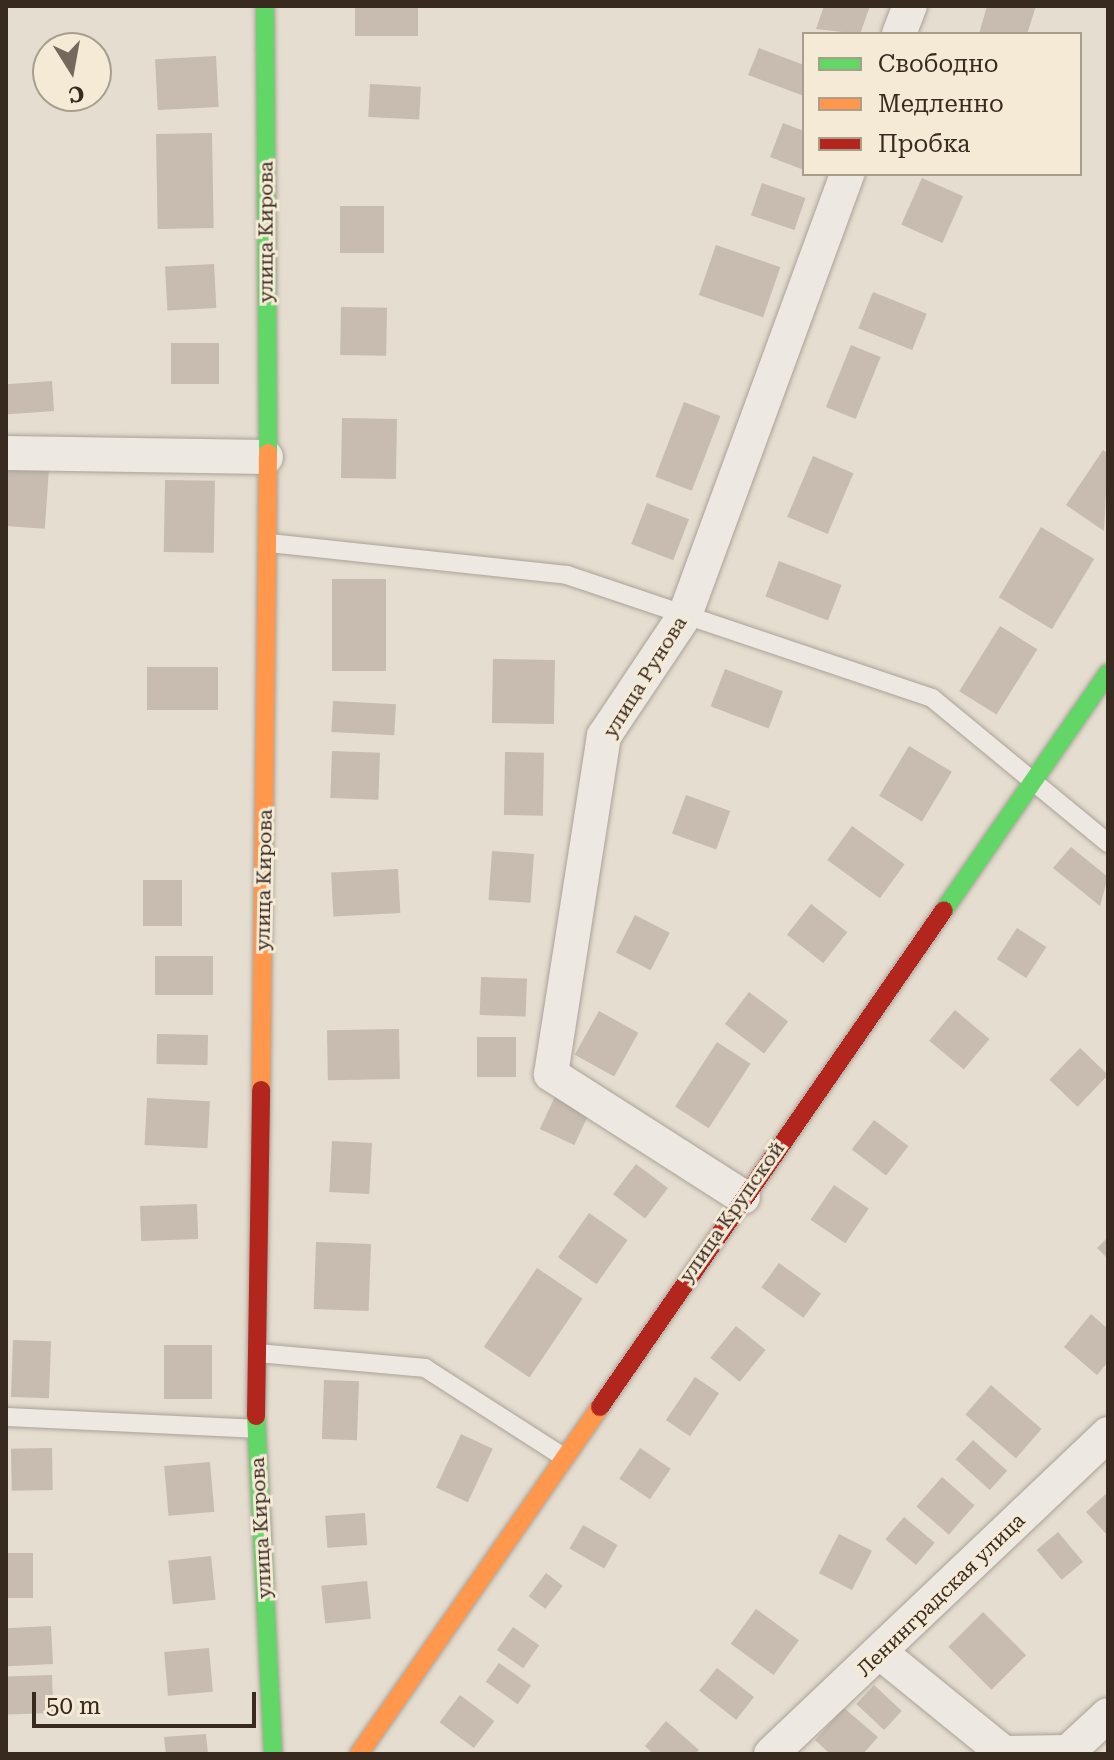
<!DOCTYPE html>
<meta charset="utf-8">
<style>
body{margin:0}
#map{position:relative;width:1114px;height:1760px;overflow:hidden;background:#e5ddcf;font-family:"Roboto Serif",serif}
div>[style]{position:absolute}
.building>*{inset:0;background:#c8bbb0;transform-origin:0 0}
.roads{filter:drop-shadow(0 0 2px #aaa298) drop-shadow(0 0 2px #aaa298)}
.lane>*{height:18px;margin:-9px;padding:0 9px;transform-origin:9px;border-radius:9px;background:#ede8e1}
.street>*{height:34px;margin:-17px;padding:0 17px;transform-origin:17px;border-radius:17px;background:#ede8e1}
.fast>*{height:18px;margin:-9px;padding:0 9px;transform-origin:9px;border-radius:9px;background:#63d668}
.slow>*{height:18px;margin:-9px;padding:0 9px;transform-origin:9px;border-radius:9px;background:#ff974d}
.jam>*{height:18px;margin:-9px;padding:0 9px;transform-origin:9px;border-radius:9px;background:#b3261e}
span{translate:-50% -50%;white-space:nowrap;text-align:center;line-height:1.15;-webkit-text-stroke:6px #f4ead6;paint-order:stroke}
.street-label{font-size:20px;color:#392a20}
.frame{position:absolute;inset:0;border:8px solid #392a20;pointer-events:none}
.legend{position:absolute;left:802px;top:32px;width:280px;height:144px;box-sizing:border-box;background:#f4ead6;border:2px solid #a99d8d;margin:0;padding:10px 14px;list-style:none;font-size:24px;color:#392a20}
.legend li{display:flex;align-items:center;gap:16px;height:40px}
.legend b{width:40px;border:2px solid #a99d8d}
.north{position:absolute;left:32px;top:32px;width:80px;height:80px;box-sizing:border-box;background:#f4ead6;border:2px solid #a99d8d;border-radius:50%;rotate:169deg;font-size:22px;font-weight:700;line-height:32px;text-align:center;color:#392a20}
.north::after{content:'';display:block;margin:auto;width:28px;height:36px;background:#75695d;clip-path:polygon(50% 0,100% 100%,50% 72%,0 100%)}
.scale{position:absolute;left:32px;top:1692px;width:224px;height:36px;box-sizing:border-box;border:4px solid #392a20;border-top:0;padding-left:10px;font-size:24px;line-height:28px;white-space:nowrap;color:#392a20;-webkit-text-stroke:6px #f4ead6;paint-order:stroke}
</style>
<div id="map">
<div class="building">
<div style="left:355px;top:6px;width:63px;height:30px"></div>
<div style="clip-path:polygon(824px 6px,870px 6px,860px 34px,816px 29px)"></div>
<div style="clip-path:polygon(987px 6px,1036px 6px,1027px 34px,979px 34px)"></div>
<div style="clip-path:polygon(759px 48px,804px 65px,804px 96px,748px 75px)"></div>
<div style="left:216px;top:56px;width:51px;height:61px;rotate:87deg"></div>
<div style="left:370px;top:84px;width:51px;height:33px;rotate:3deg"></div>
<div style="clip-path:polygon(783px 123px,804px 131px,804px 170px,770px 157px)"></div>
<div style="left:212px;top:133px;width:95px;height:56px;rotate:89deg"></div>
<div style="left:922px;top:178px;width:45px;height:51px;rotate:24deg"></div>
<div style="left:762px;top:183px;width:46px;height:34px;rotate:19deg"></div>
<div style="left:340px;top:206px;width:44px;height:47px"></div>
<div style="left:716px;top:245px;width:68px;height:53px;rotate:19deg"></div>
<div style="left:214px;top:264px;width:44px;height:49px;rotate:87deg"></div>
<div style="left:873px;top:292px;width:58px;height:39px;rotate:22deg"></div>
<div style="left:341px;top:307px;width:46px;height:48px;rotate:1deg"></div>
<div style="left:171px;top:343px;width:48px;height:41px"></div>
<div style="left:851px;top:345px;width:32px;height:67px;rotate:22deg"></div>
<div style="left:52px;top:381px;width:30px;height:46px;rotate:86deg"></div>
<div style="left:684px;top:402px;width:39px;height:80px;rotate:21deg"></div>
<div style="left:342px;top:418px;width:55px;height:60px;rotate:1deg"></div>
<div style="clip-path:polygon(1103px 450px,1108px 454px,1104px 531px,1066px 505px)"></div>
<div style="left:813px;top:456px;width:44px;height:66px;rotate:23deg"></div>
<div style="left:6px;top:467px;width:43px;height:59px;rotate:4deg"></div>
<div style="left:165px;top:480px;width:50px;height:72px;rotate:1deg"></div>
<div style="left:647px;top:503px;width:45px;height:44px;rotate:21deg"></div>
<div style="left:1041px;top:527px;width:62px;height:82px;rotate:31deg"></div>
<div style="left:779px;top:561px;width:67px;height:38px;rotate:21deg"></div>
<div style="left:332px;top:579px;width:54px;height:92px"></div>
<div style="left:1000px;top:626px;width:44px;height:77px;rotate:32deg"></div>
<div style="left:493px;top:659px;width:62px;height:64px;rotate:1deg"></div>
<div style="left:147px;top:667px;width:71px;height:43px"></div>
<div style="left:725px;top:669px;width:62px;height:40px;rotate:21deg"></div>
<div style="left:333px;top:701px;width:63px;height:31px;rotate:3deg"></div>
<div style="left:909px;top:746px;width:50px;height:58px;rotate:31deg"></div>
<div style="left:332px;top:751px;width:48px;height:47px;rotate:2deg"></div>
<div style="left:505px;top:752px;width:39px;height:63px;rotate:1deg"></div>
<div style="left:686px;top:795px;width:47px;height:41px;rotate:20deg"></div>
<div style="left:852px;top:826px;width:65px;height:42px;rotate:36deg"></div>
<div style="clip-path:polygon(1071px 847px,1108px 877px,1100px 906px,1053px 868px)"></div>
<div style="left:492px;top:851px;width:42px;height:49px;rotate:4deg"></div>
<div style="left:398px;top:869px;width:44px;height:67px;rotate:87deg"></div>
<div style="left:143px;top:880px;width:39px;height:46px"></div>
<div style="left:811px;top:904px;width:46px;height:39px;rotate:38deg"></div>
<div style="left:635px;top:915px;width:39px;height:42px;rotate:27deg"></div>
<div style="left:1017px;top:928px;width:35px;height:37px;rotate:33deg"></div>
<div style="left:213px;top:956px;width:39px;height:58px;rotate:90deg"></div>
<div style="left:481px;top:977px;width:46px;height:38px;rotate:2deg"></div>
<div style="left:749px;top:992px;width:49px;height:40px;rotate:37deg"></div>
<div style="left:955px;top:1010px;width:45px;height:40px;rotate:40deg"></div>
<div style="left:599px;top:1011px;width:45px;height:50px;rotate:29deg"></div>
<div style="left:399px;top:1029px;width:50px;height:72px;rotate:89deg"></div>
<div style="left:157px;top:1034px;width:51px;height:30px;rotate:1deg"></div>
<div style="left:477px;top:1037px;width:39px;height:40px"></div>
<div style="left:717px;top:1042px;width:40px;height:77px;rotate:33deg"></div>
<div style="left:1080px;top:1048px;width:39px;height:44px;rotate:44deg"></div>
<div style="left:558px;top:1090px;width:38px;height:43px;rotate:25deg"></div>
<div style="left:147px;top:1098px;width:63px;height:47px;rotate:3deg"></div>
<div style="left:874px;top:1120px;width:43px;height:37px;rotate:37deg"></div>
<div style="left:332px;top:1141px;width:40px;height:51px;rotate:3deg"></div>
<div style="left:636px;top:1164px;width:40px;height:38px;rotate:37deg"></div>
<div style="left:834px;top:1185px;width:42px;height:42px;rotate:34deg"></div>
<div style="left:197px;top:1204px;width:35px;height:57px;rotate:88deg"></div>
<div style="left:589px;top:1213px;width:47px;height:54px;rotate:35deg"></div>
<div style="clip-path:polygon(1108px 1237px,1108px 1259px,1097px 1248px)"></div>
<div style="left:316px;top:1242px;width:55px;height:67px;rotate:2deg"></div>
<div style="left:779px;top:1263px;width:52px;height:30px;rotate:36deg"></div>
<div style="left:537px;top:1268px;width:55px;height:95px;rotate:34deg"></div>
<div style="clip-path:polygon(1091px 1314px,1108px 1329px,1108px 1362px,1097px 1375px,1064px 1347px)"></div>
<div style="left:736px;top:1326px;width:38px;height:41px;rotate:39deg"></div>
<div style="left:13px;top:1340px;width:38px;height:57px;rotate:2deg"></div>
<div style="left:164px;top:1345px;width:48px;height:54px"></div>
<div style="left:695px;top:1377px;width:29px;height:52px;rotate:34deg"></div>
<div style="left:324px;top:1380px;width:35px;height:59px;rotate:2deg"></div>
<div style="left:991px;top:1385px;width:67px;height:39px;rotate:41deg"></div>
<div style="left:461px;top:1434px;width:35px;height:59px;rotate:25deg"></div>
<div style="left:973px;top:1440px;width:46px;height:26px;rotate:42deg"></div>
<div style="left:52px;top:1448px;width:42px;height:41px;rotate:89deg"></div>
<div style="left:640px;top:1448px;width:37px;height:37px;rotate:34deg"></div>
<div style="left:210px;top:1462px;width:50px;height:46px;rotate:85deg"></div>
<div style="left:942px;top:1477px;width:43px;height:39px;rotate:41deg"></div>
<div style="clip-path:polygon(1108px 1492px,1108px 1536px,1086px 1512px)"></div>
<div style="left:365px;top:1513px;width:32px;height:40px;rotate:86deg"></div>
<div style="left:904px;top:1517px;width:40px;height:29px;rotate:40deg"></div>
<div style="left:583px;top:1525px;width:40px;height:27px;rotate:30deg"></div>
<div style="left:1058px;top:1532px;width:39px;height:28px;rotate:50deg"></div>
<div style="left:839px;top:1534px;width:37px;height:44px;rotate:27deg"></div>
<div style="left:33px;top:1553px;width:45px;height:27px;rotate:90deg"></div>
<div style="left:211px;top:1556px;width:44px;height:43px;rotate:84deg"></div>
<div style="left:546px;top:1573px;width:21px;height:29px;rotate:37deg"></div>
<div style="left:367px;top:1581px;width:38px;height:46px;rotate:84deg"></div>
<div style="left:756px;top:1609px;width:53px;height:43px;rotate:36deg"></div>
<div style="left:983px;top:1612px;width:61px;height:49px;rotate:45deg"></div>
<div style="left:51px;top:1626px;width:38px;height:45px;rotate:87deg"></div>
<div style="left:513px;top:1627px;width:32px;height:28px;rotate:35deg"></div>
<div style="left:209px;top:1648px;width:44px;height:45px;rotate:85deg"></div>
<div style="left:499px;top:1663px;width:39px;height:23px;rotate:35deg"></div>
<div style="left:717px;top:1668px;width:47px;height:29px;rotate:38deg"></div>
<div style="left:52px;top:1675px;width:38px;height:46px;rotate:88deg"></div>
<div style="left:874px;top:1685px;width:38px;height:26px;rotate:43deg"></div>
<div style="left:460px;top:1695px;width:43px;height:34px;rotate:37deg"></div>
<div style="clip-path:polygon(844px 1708px,878px 1737px,863px 1754px,830px 1754px,815px 1740px)"></div>
<div style="clip-path:polygon(666px 1721px,699px 1750px,695px 1754px,653px 1754px,645px 1746px)"></div>
<div style="clip-path:polygon(206px 1734px,208px 1754px,166px 1754px,164px 1737px)"></div>
</div>
<div class="roads">
<div class="lane">
<div style="left:269px;top:543px;width:300px;rotate:6.1deg"></div>
<div style="left:567px;top:575px;width:385px;rotate:18.6deg"></div>
<div style="left:932px;top:698px;width:228px;rotate:39.5deg"></div>
<div style="left:258px;top:1353px;width:168px;rotate:5.1deg"></div>
<div style="left:425px;top:1368px;width:163px;rotate:32.7deg"></div>
<div style="left:6px;top:1417px;width:250px;rotate:2.7deg"></div>
</div>
<div class="street">
<div style="left:899px;top:34px;width:30px;rotate:-69deg"></div>
<div style="left:6px;top:453px;width:260px;rotate:0.9deg"></div>
<div style="left:743px;top:1197px;width:228px;rotate:-147.4deg"></div>
<div style="left:551px;top:1074px;width:342px;rotate:-81.1deg"></div>
<div style="left:604px;top:736px;width:146px;rotate:-56.2deg"></div>
<div style="left:685px;top:615px;width:470px;rotate:-69.8deg"></div>
<div style="left:882px;top:1654px;width:157px;rotate:39.1deg"></div>
<div style="left:1004px;top:1753px;width:64px;rotate:-0.9deg"></div>
<div style="left:1068px;top:1752px;width:54px;rotate:-42.8deg"></div>
<div style="left:771px;top:1754px;width:465px;rotate:-43.5deg"></div>
</div>
<div class="fast">
<div style="left:265px;top:6px;width:447px;rotate:89.6deg"></div>
<div style="left:944px;top:910px;width:288px;rotate:-55.3deg"></div>
<div style="left:256px;top:1416px;width:338px;rotate:87.1deg"></div>
</div>
<div class="slow">
<div style="left:261px;top:1090px;width:637px;rotate:-89.37deg"></div>
<div style="left:359px;top:1754px;width:422px;rotate:-55.2deg"></div>
</div>
<div class="jam">
<div style="left:600px;top:1407px;width:604px;rotate:-55.31deg"></div>
<div style="left:256px;top:1416px;width:326px;rotate:-89.1deg"></div>
</div>
</div>
<div class="street-label">
<span style="left:266px;top:232px;rotate:-90deg">улица Кирова</span>
<span style="left:645px;top:677px;rotate:-58deg">улица Рунова</span>
<span style="left:264px;top:880px;rotate:-89deg">улица Кирова</span>
<span style="left:732px;top:1212px;rotate:-55deg">улица Крупской</span>
<span style="left:261px;top:1528px;rotate:-93deg">улица Кирова</span>
<span style="left:941px;top:1595px;rotate:-44deg">Ленинградская улица</span>
</div>
<div class="frame"></div>
<ul class="legend">
<li><b style="height:10px;background:#63d668"></b>Свободно</li>
<li><b style="height:10px;background:#ff974d"></b>Медленно</li>
<li><b style="height:10px;background:#b3261e"></b>Пробка</li>
</ul>
<div class="north">С</div>
<div class="scale">50 m</div>
</div>
